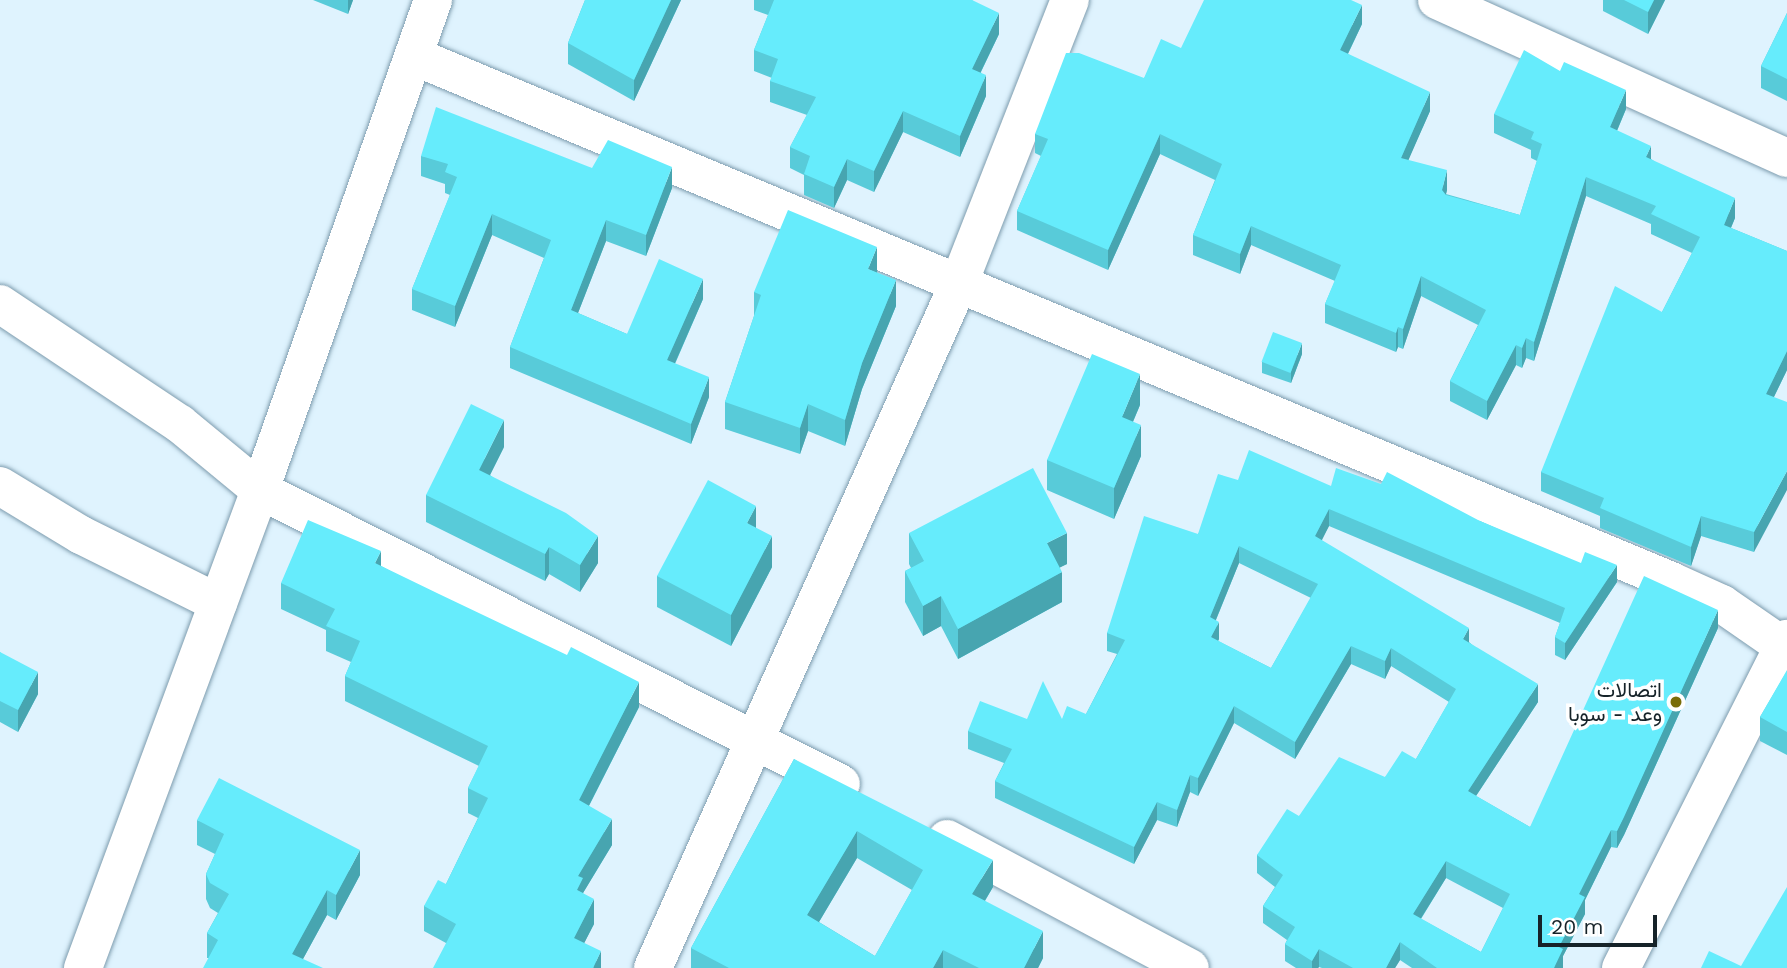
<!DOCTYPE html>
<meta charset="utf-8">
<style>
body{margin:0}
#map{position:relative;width:1787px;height:968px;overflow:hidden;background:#dff3fe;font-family:"Work Sans",Vazirmatn,sans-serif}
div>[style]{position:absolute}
.roads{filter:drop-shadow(0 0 2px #7d9cae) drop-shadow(0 0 2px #7d9cae)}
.minor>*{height:38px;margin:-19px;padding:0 19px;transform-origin:19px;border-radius:19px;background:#fff}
.wall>*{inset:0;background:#58cbd9}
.shaded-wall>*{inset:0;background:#47a5b0}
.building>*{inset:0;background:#66ecfc;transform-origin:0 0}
.dots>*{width:19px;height:19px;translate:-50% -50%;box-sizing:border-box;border:4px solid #fff;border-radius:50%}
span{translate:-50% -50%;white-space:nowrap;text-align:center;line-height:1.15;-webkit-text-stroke:7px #fff;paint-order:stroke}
.poi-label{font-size:21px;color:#162329}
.right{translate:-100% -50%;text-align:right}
.scale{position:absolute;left:1538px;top:915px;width:119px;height:32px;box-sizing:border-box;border:4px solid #162329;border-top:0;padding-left:9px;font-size:21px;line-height:24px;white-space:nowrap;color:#162329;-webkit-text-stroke:5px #fff;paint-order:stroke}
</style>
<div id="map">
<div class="roads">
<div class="minor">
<div style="left:1437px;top:0;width:384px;rotate:24.3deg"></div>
<div style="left:416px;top:57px;width:1360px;rotate:22.66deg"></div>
<div style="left:1671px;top:581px;width:56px;rotate:24.3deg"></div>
<div style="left:1722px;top:604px;width:79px;rotate:34.7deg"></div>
<div style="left:0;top:304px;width:216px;rotate:33.7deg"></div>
<div style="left:180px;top:424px;width:104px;rotate:39.5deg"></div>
<div style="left:260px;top:490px;width:651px;rotate:26.84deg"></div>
<div style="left:0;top:486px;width:95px;rotate:31.2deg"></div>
<div style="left:81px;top:535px;width:153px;rotate:26.4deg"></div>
<div style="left:947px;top:839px;width:275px;rotate:28deg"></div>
<div style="left:83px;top:968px;width:510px;rotate:-69.68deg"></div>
<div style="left:260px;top:490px;width:520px;rotate:-70.55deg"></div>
<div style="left:653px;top:968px;width:750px;rotate:-65.93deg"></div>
<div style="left:959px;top:283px;width:304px;rotate:-68.6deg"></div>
<div style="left:1621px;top:968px;width:369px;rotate:-63.2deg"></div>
</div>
</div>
<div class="wall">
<div style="clip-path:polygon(313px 0,353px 0,348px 14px)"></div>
<div style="clip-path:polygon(585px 0,681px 0,634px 101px,568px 64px,568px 43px)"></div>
<div style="clip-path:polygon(754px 0,972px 0,999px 34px,981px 72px,986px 96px,960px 157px,903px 132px,874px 192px,847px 180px,834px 208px,804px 195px,804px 175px,790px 168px,790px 147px,807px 115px,770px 102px,770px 81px,772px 78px,754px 71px,754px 50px,768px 15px,754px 10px)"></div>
<div style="clip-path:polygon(1603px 0,1665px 0,1648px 34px,1603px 11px)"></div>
<div style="clip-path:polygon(1787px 13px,1787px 101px,1761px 88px,1761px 66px)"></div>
<div style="clip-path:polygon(1362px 24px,1348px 54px,1430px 111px,1408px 160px,1447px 190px,1446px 194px,1520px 215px,1537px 161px,1531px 158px,1531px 150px,1494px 133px,1494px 114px,1626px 109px,1617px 131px,1651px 159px,1735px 218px,1731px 228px,1787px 251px,1787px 370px,1774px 397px,1754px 552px,1701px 536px,1691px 566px,1600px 528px,1600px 516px,1541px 491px,1541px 472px,1662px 312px,1692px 253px,1651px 234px,1651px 224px,1586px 196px,1534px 361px,1526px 358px,1522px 368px,1516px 365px,1487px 420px,1450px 401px,1450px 381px,1478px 325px,1421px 296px,1403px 349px,1398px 347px,1396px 352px,1325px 323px,1325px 304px,1335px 281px,1251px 245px,1240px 274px,1193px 255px,1193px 235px,1215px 180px,1160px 154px,1108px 270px,1017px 230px,1017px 211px,1041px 156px,1035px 153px,1035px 134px,1144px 78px,1181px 48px)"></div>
<div style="clip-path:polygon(421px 156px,592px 168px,672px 188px,646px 256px,606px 241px,578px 313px,627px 334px,703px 299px,675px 364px,709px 397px,691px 444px,510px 368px,510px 347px,544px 258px,492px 235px,455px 327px,412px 310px,412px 289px,450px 195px,445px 193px,445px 184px,421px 176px)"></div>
<div style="clip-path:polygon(877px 272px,896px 306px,862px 389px,845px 446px,808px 431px,800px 454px,725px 429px,725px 402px,754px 316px,754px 292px)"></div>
<div style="clip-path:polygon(1302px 354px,1291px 383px,1262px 373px,1262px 362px)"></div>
<div style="clip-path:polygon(1140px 405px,1133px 422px,1141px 456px,1114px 519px,1047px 490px,1047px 460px)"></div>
<div style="clip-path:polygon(504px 447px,490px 475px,598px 563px,580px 592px,549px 574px,545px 581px,426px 522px,426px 495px)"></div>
<div style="clip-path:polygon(evenodd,1238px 480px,1331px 486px,1480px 521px,1617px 582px,1565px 660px,1555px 655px,1555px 637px,1560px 623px,1329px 526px,1321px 540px,1469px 642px,1538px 702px,1476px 796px,1530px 827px,1718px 628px,1624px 835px,1617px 848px,1611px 847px,1585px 900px,1585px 914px,1563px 956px,1563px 968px,1412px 968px,1400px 960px,1395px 968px,1322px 968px,1319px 967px,1318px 968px,1296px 968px,1285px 961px,1285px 944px,1287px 940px,1263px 923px,1263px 906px,1275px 887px,1257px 873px,1257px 855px,1299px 816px,1385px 777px,1416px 759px,1449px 702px,1391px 666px,1385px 679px,1351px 664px,1295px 759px,1234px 723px,1198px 796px,1190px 792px,1177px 827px,1157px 820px,1134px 864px,995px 798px,995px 781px,1004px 763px,968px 749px,968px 731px,1027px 719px,1062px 719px,1086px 714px,1117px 654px,1107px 651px,1107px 633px,1198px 534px,1238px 480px,1239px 563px,1311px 598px,1271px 668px,1218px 641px,1219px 639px,1216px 620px,1239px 563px,1238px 480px,1446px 878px,1503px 908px,1481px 952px,1421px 919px,1446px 878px)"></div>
<div style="clip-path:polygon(756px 528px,772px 567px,731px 646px,657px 607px,657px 576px)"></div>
<div style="clip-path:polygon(909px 533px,1067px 564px,1060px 567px,1062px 602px,958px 659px,941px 626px,923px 636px,905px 602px,905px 571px,911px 568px,909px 564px)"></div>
<div style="clip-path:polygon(381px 566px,639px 707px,589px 806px,612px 845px,583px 893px,594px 924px,584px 943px,601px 968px,446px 943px,424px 931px,424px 906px,446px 884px,478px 818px,468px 813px,468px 788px,479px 766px,345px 701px,345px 676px,351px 662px,326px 651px,326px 630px,281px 609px,281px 583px)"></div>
<div style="clip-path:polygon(0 652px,38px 694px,18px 732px,0 722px)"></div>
<div style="clip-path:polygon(1787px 671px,1787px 755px,1760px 741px,1760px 717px)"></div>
<div style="clip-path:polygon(evenodd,794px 759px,993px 887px,985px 901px,1043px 958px,1038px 968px,691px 968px,691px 948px,794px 759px,857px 858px,912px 890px,875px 956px,819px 922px,857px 858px)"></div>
<div style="clip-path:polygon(197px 820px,360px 875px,336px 920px,327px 915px,303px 959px,207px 958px,207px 933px,218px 913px,210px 908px,206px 899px,206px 874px,215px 854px,197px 845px)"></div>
</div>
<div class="shaded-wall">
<div style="clip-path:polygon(348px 0,353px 0,348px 14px)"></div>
<div style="clip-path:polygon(671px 0,681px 0,634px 101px,634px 80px)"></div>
<div style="clip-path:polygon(1654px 0,1665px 0,1648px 34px,1648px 12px)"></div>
<div style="clip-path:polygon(1362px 5px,1362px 24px,1340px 70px,1340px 50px)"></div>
<div style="clip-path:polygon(999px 13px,999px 34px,972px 90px,972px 69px)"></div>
<div style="clip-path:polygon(986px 75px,986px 96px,960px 157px,960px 136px)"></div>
<div style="clip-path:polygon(1626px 90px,1626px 109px,1610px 147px,1610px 127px)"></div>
<div style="clip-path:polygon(1430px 92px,1430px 111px,1401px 177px,1401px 158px)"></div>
<div style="clip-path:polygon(903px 111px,903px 132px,874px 192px,874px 171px)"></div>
<div style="clip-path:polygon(1160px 134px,1160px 154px,1108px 270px,1108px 250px)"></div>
<div style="clip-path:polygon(1651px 146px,1651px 165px,1646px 157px)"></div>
<div style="clip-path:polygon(847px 159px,847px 180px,834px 208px,834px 187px)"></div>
<div style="clip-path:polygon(672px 167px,672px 188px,646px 256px,646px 235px)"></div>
<div style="clip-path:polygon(1447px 170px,1447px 190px,1442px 210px,1442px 190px)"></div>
<div style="clip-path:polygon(1586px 177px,1586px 196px,1534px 361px,1534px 342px)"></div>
<div style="clip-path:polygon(1735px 198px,1735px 218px,1724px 244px,1724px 225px)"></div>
<div style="clip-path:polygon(492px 214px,492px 235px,455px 327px,455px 306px)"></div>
<div style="clip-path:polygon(606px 220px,606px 241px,571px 331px,571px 310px)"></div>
<div style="clip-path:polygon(1251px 226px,1251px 245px,1240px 274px,1240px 254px)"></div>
<div style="clip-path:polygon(877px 247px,877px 273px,868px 269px)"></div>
<div style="clip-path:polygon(1421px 276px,1421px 296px,1403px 349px,1403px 329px)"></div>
<div style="clip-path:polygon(703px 279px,703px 299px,667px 381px,667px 360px)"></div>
<div style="clip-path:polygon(896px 280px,896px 306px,862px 389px,845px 446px,845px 420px,862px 363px)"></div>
<div style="clip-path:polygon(1398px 327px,1398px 347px,1396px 352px,1396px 333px)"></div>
<div style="clip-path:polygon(1526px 338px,1526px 358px,1522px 368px,1522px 348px)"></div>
<div style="clip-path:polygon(1302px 343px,1302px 354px,1291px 383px,1291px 372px)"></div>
<div style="clip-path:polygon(1516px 345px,1516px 365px,1487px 420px,1487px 401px)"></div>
<div style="clip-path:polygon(1787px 351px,1787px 370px,1766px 413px,1766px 394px)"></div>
<div style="clip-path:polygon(1140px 374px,1140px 405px,1122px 447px,1122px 417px)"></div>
<div style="clip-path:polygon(709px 377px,709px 397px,691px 444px,691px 424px)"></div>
<div style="clip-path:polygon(808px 404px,808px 431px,800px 454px,800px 428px)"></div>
<div style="clip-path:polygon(504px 420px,504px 447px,479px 497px,479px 470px)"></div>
<div style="clip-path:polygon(1141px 425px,1141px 456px,1114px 519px,1114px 488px)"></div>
<div style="clip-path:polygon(1787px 471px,1787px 490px,1754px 552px,1754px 532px)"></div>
<div style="clip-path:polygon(756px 506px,756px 536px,747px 523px)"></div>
<div style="clip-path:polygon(1329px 509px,1329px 526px,1315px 554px,1315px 536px)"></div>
<div style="clip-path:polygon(1701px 516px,1701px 536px,1691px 566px,1691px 547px)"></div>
<div style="clip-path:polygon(1067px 533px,1067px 564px,1047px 574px,1047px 543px)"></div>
<div style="clip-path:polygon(598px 536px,598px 563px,580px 592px,580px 565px)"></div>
<div style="clip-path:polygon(772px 536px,772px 567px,731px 646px,731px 615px)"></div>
<div style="clip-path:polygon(1239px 546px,1239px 563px,1210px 634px,1210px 617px)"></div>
<div style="clip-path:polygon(549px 547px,549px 574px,545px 581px,545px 554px)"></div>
<div style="clip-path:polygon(381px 551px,381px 576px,375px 563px)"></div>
<div style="clip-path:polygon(1617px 565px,1617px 582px,1565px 660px,1565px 643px)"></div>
<div style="clip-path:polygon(1062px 572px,1062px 602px,958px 659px,958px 629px)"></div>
<div style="clip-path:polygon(941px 596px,941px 626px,923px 636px,923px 606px)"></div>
<div style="clip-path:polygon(1718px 610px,1718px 628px,1624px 835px,1617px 848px,1617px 831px)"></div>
<div style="clip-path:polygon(1219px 622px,1219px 639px,1211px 654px,1211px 637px)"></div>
<div style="clip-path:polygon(1469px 628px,1469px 646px,1463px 639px)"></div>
<div style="clip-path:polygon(1351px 646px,1351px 664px,1295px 759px,1295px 742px)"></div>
<div style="clip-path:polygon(1391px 648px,1391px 666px,1385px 679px,1385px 661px)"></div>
<div style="clip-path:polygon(38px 672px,38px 694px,18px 732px,18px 710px)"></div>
<div style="clip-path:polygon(639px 682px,639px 707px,579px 825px,579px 800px)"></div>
<div style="clip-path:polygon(1538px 684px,1538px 702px,1468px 808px,1468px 791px)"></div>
<div style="clip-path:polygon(1234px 706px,1234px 723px,1198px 796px,1198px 778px)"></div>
<div style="clip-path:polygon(1190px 775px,1190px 792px,1177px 827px,1177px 810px)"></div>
<div style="clip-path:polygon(1157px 802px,1157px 820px,1134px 864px,1134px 847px)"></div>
<div style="clip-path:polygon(612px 819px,612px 845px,583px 893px,577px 890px,578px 876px)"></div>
<div style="clip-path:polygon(1611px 830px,1611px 847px,1585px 900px,1585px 914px,1563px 956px,1563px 968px,1554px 968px,1559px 947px,1579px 894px)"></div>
<div style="clip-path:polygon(857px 831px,857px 858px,807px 942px,807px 915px)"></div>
<div style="clip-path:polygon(360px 850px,360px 875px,336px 920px,336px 895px)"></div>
<div style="clip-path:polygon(993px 860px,993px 887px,972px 922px,972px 894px)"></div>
<div style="clip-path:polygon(1446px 861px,1446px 878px,1413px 931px,1413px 914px)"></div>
<div style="clip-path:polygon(327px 890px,327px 915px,298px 968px,292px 954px)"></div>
<div style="clip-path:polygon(594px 899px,594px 924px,574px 963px,574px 938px)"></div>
<div style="clip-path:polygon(1043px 931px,1043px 958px,1038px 968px,1024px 968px)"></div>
<div style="clip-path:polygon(1400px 942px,1400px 960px,1395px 968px,1386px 968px)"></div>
<div style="clip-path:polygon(1319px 949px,1319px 967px,1318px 968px,1312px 968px,1312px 961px)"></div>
<div style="clip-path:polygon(943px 950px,943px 968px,933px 968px)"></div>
<div style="clip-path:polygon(601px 951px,601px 968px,593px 968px)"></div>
</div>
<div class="building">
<div style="clip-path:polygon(585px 0,671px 0,634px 80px,568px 43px)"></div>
<div style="clip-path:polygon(774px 0,972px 0,999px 13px,972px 69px,986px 75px,960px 136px,903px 111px,874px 171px,847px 159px,834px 187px,804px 174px,810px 156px,790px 147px,816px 97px,770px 81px,778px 59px,754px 50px)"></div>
<div style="clip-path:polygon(1204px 0,1351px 0,1362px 5px,1340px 50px,1430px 92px,1401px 158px,1447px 170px,1442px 190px,1446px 195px,1520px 215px,1542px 144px,1531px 139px,1534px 132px,1494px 114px,1524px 50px,1560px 71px,1564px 62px,1626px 90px,1610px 127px,1651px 146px,1646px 157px,1735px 198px,1724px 225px,1787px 251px,1787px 351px,1766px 394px,1787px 402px,1787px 471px,1754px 532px,1701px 516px,1691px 547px,1600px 508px,1604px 498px,1541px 472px,1615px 286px,1662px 312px,1700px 237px,1651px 214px,1656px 206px,1586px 177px,1534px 342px,1526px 338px,1522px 348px,1516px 345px,1487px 401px,1450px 381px,1486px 310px,1421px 276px,1403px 329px,1398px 327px,1396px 333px,1325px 304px,1341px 265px,1251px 226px,1240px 254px,1193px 235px,1222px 164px,1160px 134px,1108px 250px,1017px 211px,1048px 139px,1035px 134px,1066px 53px,1079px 53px,1144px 78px,1161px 39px,1181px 48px)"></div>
<div style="clip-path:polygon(1624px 0,1654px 0,1648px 12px)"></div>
<div style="clip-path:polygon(1787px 13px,1787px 79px,1761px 66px)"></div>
<div style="clip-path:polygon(436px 107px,592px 168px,608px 140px,672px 167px,646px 235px,606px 220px,571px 310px,627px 334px,659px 259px,703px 279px,667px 360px,709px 377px,691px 424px,510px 347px,551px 240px,492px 214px,455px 306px,412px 289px,457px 177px,445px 172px,448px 164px,421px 156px)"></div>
<div style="clip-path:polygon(788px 210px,877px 247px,868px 269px,896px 280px,862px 363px,845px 420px,808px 404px,800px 428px,725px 402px,761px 295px,754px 292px)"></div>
<div style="left:1273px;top:332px;width:31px;height:32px;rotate:21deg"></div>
<div style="clip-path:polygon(1092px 354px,1140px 374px,1122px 417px,1141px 425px,1114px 488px,1047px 460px)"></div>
<div style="clip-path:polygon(471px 404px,504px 420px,479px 470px,566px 513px,598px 536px,580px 565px,549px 547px,545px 554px,426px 495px)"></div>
<div style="clip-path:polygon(evenodd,1249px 450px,1331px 486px,1336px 468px,1381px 484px,1387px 472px,1480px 521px,1581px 563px,1585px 552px,1617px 565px,1565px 643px,1555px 637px,1565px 608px,1329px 509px,1315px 536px,1469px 628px,1463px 639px,1538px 684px,1468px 791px,1530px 827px,1644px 576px,1718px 610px,1624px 817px,1617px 831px,1611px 830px,1579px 894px,1585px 897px,1559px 947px,1563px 949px,1554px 968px,1437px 968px,1400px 942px,1386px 968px,1353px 968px,1319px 949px,1312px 961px,1285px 944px,1295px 927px,1263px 906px,1283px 875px,1257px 855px,1287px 809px,1299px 816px,1339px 757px,1385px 777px,1402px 751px,1416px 759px,1456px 689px,1391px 648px,1385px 661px,1351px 646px,1295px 742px,1234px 706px,1198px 778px,1190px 775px,1177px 810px,1157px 802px,1134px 847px,995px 781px,1012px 749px,968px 731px,980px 701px,1027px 719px,1043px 681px,1062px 719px,1067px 706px,1086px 714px,1125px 640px,1107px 633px,1144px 516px,1198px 534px,1218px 474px,1238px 480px,1249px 450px,1239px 546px,1318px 584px,1271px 668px,1211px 637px,1219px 622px,1210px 617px,1239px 546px,1249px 450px,1446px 861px,1510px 894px,1481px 952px,1413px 914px,1446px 861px)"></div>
<div style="clip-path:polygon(1033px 468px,1067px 533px,1047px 543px,1062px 572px,958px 629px,941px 596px,923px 606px,905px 571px,924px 561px,909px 533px)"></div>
<div style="clip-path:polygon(708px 480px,756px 506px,747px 523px,772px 536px,731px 615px,657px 576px)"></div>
<div style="clip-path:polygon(308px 520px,381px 551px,375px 563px,439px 594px,567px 655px,571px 647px,639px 682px,579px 800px,612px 819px,578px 876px,583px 878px,577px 890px,594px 899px,574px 938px,601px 951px,593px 968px,433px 968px,456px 924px,424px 906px,438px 880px,446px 884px,488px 798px,468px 788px,488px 746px,345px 676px,360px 641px,326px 626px,335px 609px,281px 583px)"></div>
<div style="clip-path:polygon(0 652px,38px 672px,18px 710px,0 701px)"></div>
<div style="clip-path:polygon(1787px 670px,1787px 732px,1760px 717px)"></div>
<div style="clip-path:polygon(evenodd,794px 759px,993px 860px,972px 894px,1043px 931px,1024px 968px,979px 968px,943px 950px,933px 968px,729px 968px,691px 948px,794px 759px,857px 831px,923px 870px,875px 956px,807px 915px,857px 831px)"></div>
<div style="clip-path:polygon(219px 778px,360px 850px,336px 895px,327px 890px,292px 954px,323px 968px,203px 968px,218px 940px,207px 933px,229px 894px,210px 883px,206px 874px,224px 834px,197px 820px)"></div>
<div style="clip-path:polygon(1787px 887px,1787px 968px,1701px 968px,1709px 951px,1741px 966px)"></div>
</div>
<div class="dots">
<div style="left:1676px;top:702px;background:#796d09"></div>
</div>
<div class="poi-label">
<span class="right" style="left:1662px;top:702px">اتصالات<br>وعد - سوبا</span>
</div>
<div class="scale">20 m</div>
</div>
